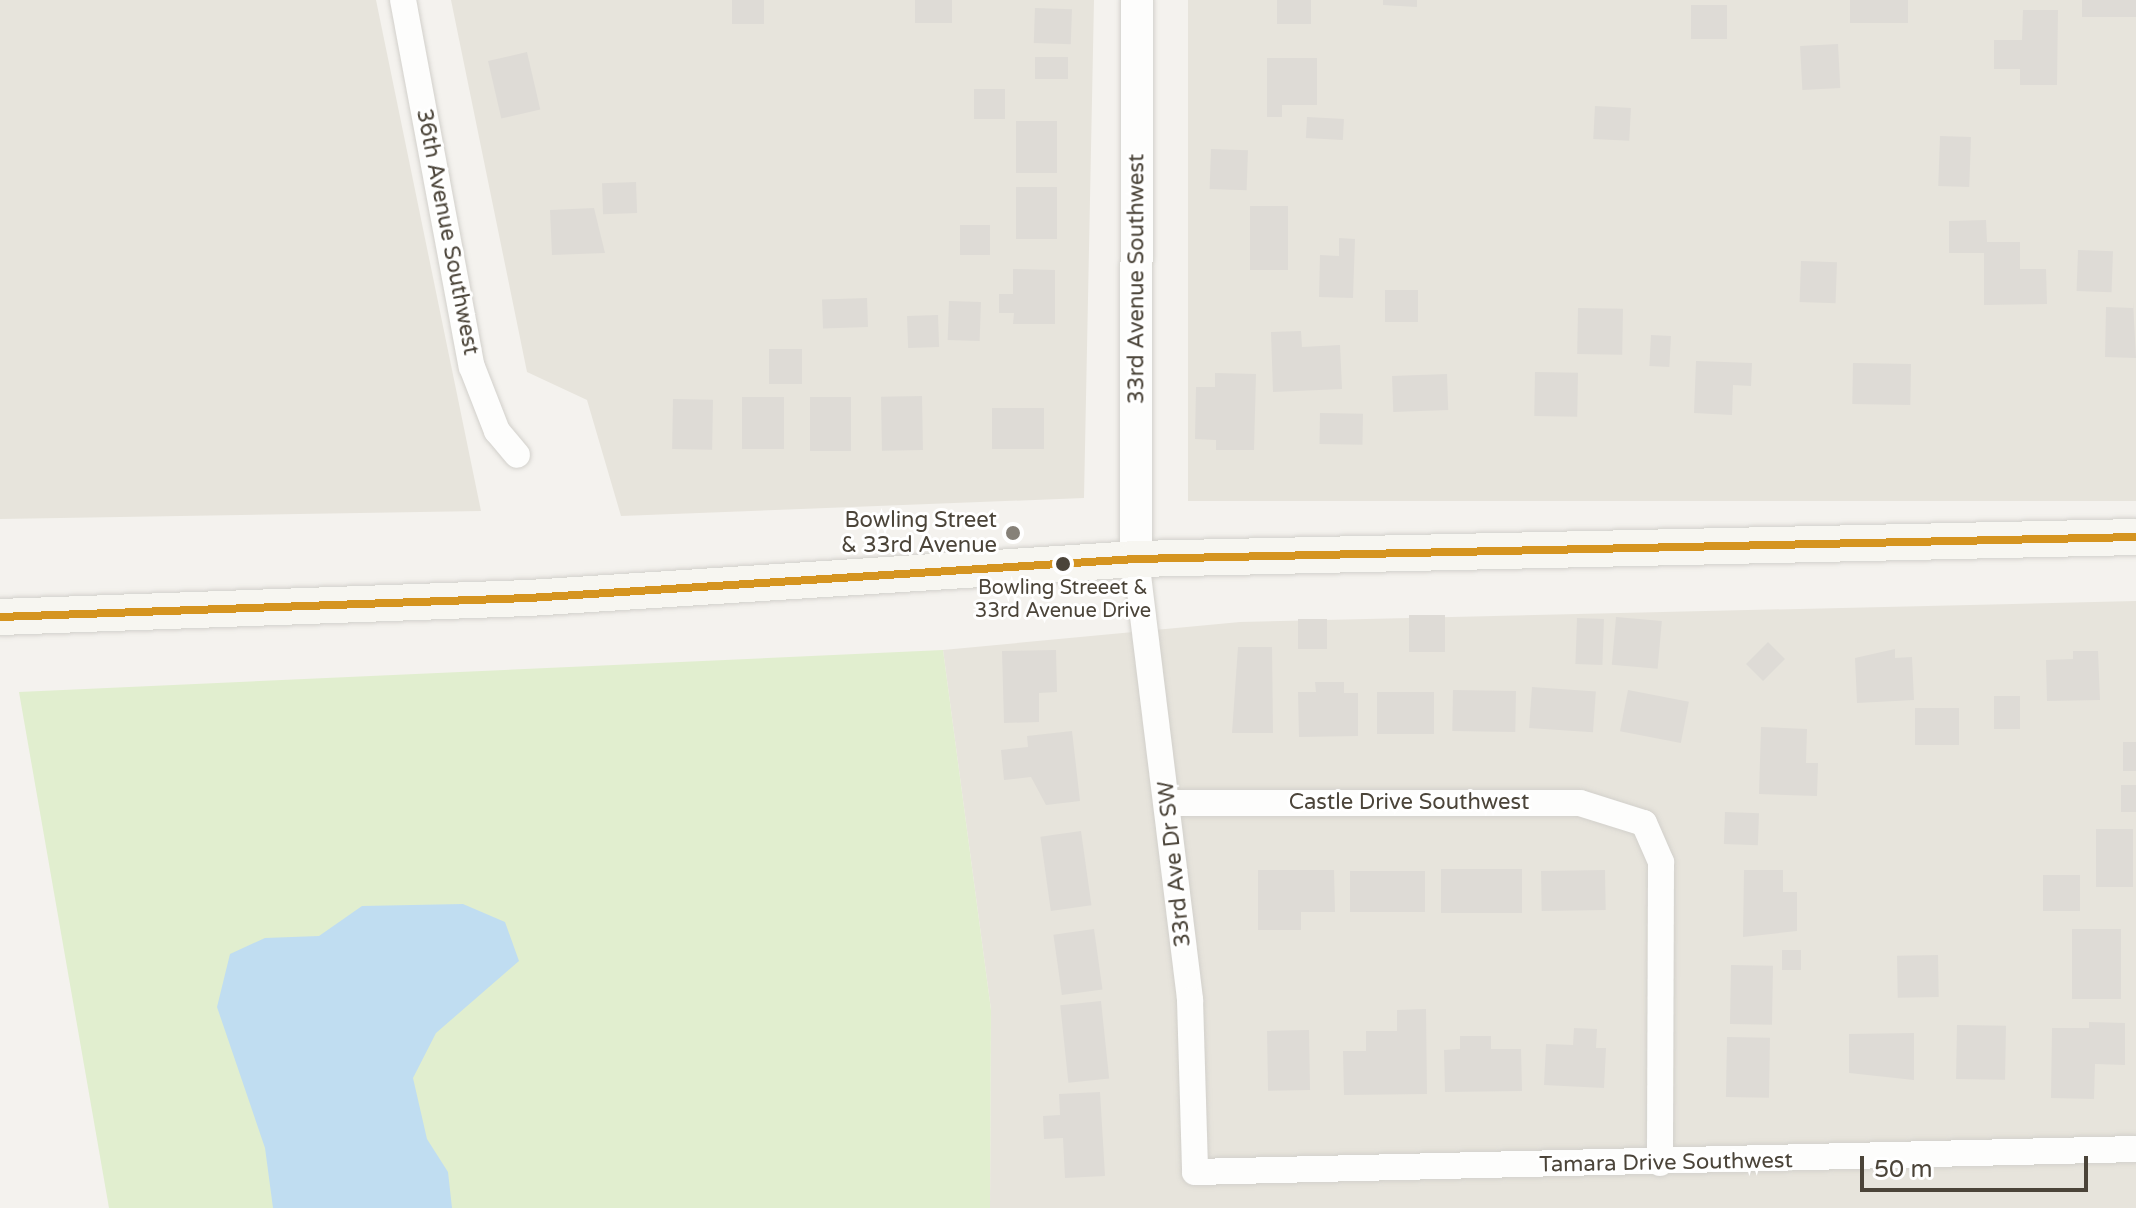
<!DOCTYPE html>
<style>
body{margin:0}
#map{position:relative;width:2136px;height:1208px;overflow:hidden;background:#f4f2ee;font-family:"Varela Round",sans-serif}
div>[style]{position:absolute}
.residential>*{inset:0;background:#e7e4dc;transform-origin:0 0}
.green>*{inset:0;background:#e1eecf}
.water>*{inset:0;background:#c0ddf1}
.building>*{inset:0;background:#dedbd6;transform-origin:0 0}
.roads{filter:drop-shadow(0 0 2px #d2d0cb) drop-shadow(0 0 2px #d2d0cb)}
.minor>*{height:26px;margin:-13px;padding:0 13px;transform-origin:13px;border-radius:13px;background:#fdfdfc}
.tertiary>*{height:32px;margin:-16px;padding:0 16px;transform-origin:16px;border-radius:16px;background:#fdfdfc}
.secondary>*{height:36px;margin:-18px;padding:0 18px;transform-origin:18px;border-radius:18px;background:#f7f6f1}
.bus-1>*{height:8px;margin:-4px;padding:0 4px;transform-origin:4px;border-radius:4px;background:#d59420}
.dots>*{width:22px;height:22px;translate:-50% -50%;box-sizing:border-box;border:4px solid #fff;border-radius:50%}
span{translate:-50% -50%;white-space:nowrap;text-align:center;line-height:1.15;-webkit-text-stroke:6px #fff;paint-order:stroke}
.bus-label{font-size:20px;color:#4b4439}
.street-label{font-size:22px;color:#4b4439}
.poi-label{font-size:22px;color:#4b4439}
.right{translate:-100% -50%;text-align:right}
.scale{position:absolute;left:1860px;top:1156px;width:228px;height:36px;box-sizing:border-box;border:4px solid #4b4439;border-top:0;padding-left:10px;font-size:24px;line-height:28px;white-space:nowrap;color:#4b4439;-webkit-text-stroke:6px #fff;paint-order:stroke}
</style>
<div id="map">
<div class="residential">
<div style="clip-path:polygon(0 0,376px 0,481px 511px,0 519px)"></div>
<div style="clip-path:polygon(451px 0,1094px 0,1084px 498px,621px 516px,587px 400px,527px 372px)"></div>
<div style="left:1188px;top:0;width:948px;height:501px"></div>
<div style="clip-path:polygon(2136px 601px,2136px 1208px,990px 1208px,991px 1010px,943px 650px,1240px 622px)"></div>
</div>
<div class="green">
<div style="clip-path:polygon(943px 650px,991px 1010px,990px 1208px,109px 1208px,19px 692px)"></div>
</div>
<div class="water">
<div style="clip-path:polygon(463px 904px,505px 922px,519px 961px,436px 1033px,413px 1078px,427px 1139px,448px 1172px,452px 1208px,273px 1208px,265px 1148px,217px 1007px,230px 954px,265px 938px,319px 936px,362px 906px)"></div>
</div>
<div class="building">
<div style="left:732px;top:0;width:32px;height:24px"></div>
<div style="left:915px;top:0;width:37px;height:23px"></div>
<div style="left:1277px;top:0;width:34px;height:24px"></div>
<div style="clip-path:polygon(1383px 0,1417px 0,1417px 7px,1383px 5px)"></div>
<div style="left:1850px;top:0;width:58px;height:23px"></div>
<div style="left:2082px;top:0;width:54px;height:17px"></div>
<div style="left:1727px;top:5px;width:34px;height:36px;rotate:90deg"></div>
<div style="left:1035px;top:8px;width:37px;height:35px;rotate:2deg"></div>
<div style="clip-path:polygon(2023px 10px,2058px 10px,2057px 85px,2020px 85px,2020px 69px,1994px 69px,1994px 40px,2022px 40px)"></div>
<div style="left:1838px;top:44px;width:44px;height:38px;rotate:87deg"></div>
<div style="left:527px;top:52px;width:59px;height:40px;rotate:77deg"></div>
<div style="left:1035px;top:57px;width:33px;height:22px"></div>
<div style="clip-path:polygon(1267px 58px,1317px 58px,1317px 105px,1282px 105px,1282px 117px,1267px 117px)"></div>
<div style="left:974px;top:89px;width:31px;height:30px"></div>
<div style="left:1595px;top:106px;width:36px;height:33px;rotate:3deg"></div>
<div style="left:1307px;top:117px;width:37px;height:21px;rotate:3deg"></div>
<div style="left:1016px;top:121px;width:41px;height:52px"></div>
<div style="left:1940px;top:136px;width:31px;height:50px;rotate:2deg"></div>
<div style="left:1211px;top:149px;width:37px;height:40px;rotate:2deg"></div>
<div style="left:636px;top:182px;width:31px;height:34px;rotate:88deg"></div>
<div style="left:1016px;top:187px;width:41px;height:52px"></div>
<div style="left:1250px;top:206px;width:38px;height:64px"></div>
<div style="clip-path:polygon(594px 208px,605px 253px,552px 255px,550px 210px)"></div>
<div style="clip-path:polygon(1986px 220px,1987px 242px,2020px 242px,2020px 269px,2046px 269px,2047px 304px,1984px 305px,1984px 253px,1949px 253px,1949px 221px)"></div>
<div style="left:960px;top:225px;width:30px;height:30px"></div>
<div style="clip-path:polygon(1339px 238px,1355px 239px,1353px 298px,1319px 297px,1320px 255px,1339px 256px)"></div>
<div style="left:2078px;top:250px;width:35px;height:41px;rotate:2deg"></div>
<div style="left:1801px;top:261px;width:36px;height:41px;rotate:2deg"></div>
<div style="clip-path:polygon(1013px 269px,1055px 270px,1055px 324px,1013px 324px,1014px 313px,999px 313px,999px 294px,1013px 294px)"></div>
<div style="left:1385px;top:290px;width:33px;height:32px"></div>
<div style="left:867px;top:298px;width:29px;height:45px;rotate:88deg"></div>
<div style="left:949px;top:301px;width:32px;height:39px;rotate:2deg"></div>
<div style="clip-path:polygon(2133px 301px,2136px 358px,2105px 357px,2106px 307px,2133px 308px)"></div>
<div style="left:1578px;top:308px;width:45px;height:46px;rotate:1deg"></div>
<div style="left:938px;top:315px;width:32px;height:31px;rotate:88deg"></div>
<div style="clip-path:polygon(1301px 331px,1302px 347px,1340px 345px,1342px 389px,1273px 392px,1271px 332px)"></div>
<div style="left:1651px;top:335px;width:20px;height:31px;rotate:3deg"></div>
<div style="left:769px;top:349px;width:33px;height:35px"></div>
<div style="clip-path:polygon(1696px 361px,1752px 363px,1751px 386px,1733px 385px,1732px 415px,1694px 413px)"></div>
<div style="left:1853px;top:363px;width:58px;height:41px;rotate:1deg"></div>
<div style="left:1535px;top:372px;width:43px;height:44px;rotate:1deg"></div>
<div style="clip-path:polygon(1215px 373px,1256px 374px,1254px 450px,1216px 450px,1216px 440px,1195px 439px,1196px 387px,1215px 387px)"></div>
<div style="left:1447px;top:374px;width:36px;height:55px;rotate:88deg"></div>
<div style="left:922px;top:396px;width:54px;height:41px;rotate:89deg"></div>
<div style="left:742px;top:397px;width:42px;height:52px"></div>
<div style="left:810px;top:397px;width:41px;height:54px"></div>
<div style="left:673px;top:399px;width:40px;height:50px;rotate:1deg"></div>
<div style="left:992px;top:408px;width:52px;height:41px"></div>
<div style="left:1320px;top:413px;width:43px;height:31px;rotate:1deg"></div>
<div style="left:1409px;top:615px;width:36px;height:37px"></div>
<div style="left:1616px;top:617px;width:46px;height:48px;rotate:5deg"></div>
<div style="left:1577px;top:618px;width:27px;height:46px;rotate:2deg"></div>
<div style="left:1298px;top:619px;width:29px;height:30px"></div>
<div style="left:1768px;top:642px;width:24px;height:31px;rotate:45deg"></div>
<div style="clip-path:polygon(1238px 647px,1272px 647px,1273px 733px,1232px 733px)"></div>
<div style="clip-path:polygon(1895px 649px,1895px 658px,1912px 657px,1914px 700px,1857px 703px,1855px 658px)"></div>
<div style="clip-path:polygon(1056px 650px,1057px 692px,1039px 693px,1039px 722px,1004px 723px,1002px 651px)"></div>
<div style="clip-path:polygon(2073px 651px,2098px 651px,2100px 700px,2047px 701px,2046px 660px,2073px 659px)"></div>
<div style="clip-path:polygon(1315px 682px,1344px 682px,1344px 693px,1358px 693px,1358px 736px,1299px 737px,1298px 692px,1316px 692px)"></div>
<div style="left:1532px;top:687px;width:64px;height:41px;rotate:4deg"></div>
<div style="left:1453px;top:690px;width:63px;height:41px;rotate:1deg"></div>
<div style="left:1628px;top:690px;width:62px;height:42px;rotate:11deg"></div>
<div style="left:1377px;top:692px;width:57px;height:42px"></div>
<div style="left:1994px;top:696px;width:26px;height:33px"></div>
<div style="left:1915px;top:708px;width:44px;height:37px"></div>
<div style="clip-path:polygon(1761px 727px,1807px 729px,1806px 763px,1818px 763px,1817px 796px,1759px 794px)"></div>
<div style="clip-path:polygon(1072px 731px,1080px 801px,1046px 805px,1031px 777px,1004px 780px,1001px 750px,1028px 747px,1027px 736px)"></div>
<div style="left:2123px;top:742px;width:13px;height:29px"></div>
<div style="left:2121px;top:785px;width:15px;height:27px"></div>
<div style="left:1725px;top:812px;width:34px;height:32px;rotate:2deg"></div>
<div style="left:2096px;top:829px;width:37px;height:58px"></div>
<div style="left:1081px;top:831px;width:75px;height:41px;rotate:82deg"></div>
<div style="left:1522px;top:869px;width:44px;height:81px;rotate:90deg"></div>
<div style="clip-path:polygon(1258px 870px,1334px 870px,1335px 912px,1301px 912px,1301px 930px,1258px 930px)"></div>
<div style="left:1605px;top:870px;width:40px;height:64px;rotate:89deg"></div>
<div style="clip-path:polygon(1744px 870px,1783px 870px,1783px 892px,1797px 892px,1797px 931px,1743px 937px)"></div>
<div style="left:1350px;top:871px;width:75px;height:41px"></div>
<div style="left:2043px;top:875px;width:37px;height:36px"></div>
<div style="left:1094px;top:929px;width:61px;height:41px;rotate:82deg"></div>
<div style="left:2072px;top:929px;width:49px;height:70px"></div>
<div style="left:1782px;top:950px;width:19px;height:20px"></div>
<div style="left:1938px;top:955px;width:42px;height:41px;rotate:89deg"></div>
<div style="left:1731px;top:965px;width:42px;height:59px;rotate:1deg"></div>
<div style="left:1101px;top:1001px;width:78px;height:41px;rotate:84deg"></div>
<div style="clip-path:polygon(1426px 1009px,1427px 1094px,1344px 1095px,1343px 1051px,1366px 1051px,1366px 1031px,1397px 1031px,1397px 1010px)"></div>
<div style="clip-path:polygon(2089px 1022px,2125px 1023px,2125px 1065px,2095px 1064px,2094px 1099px,2051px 1098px,2052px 1028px,2089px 1028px)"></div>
<div style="left:1957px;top:1025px;width:49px;height:54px;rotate:1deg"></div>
<div style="clip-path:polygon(1574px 1028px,1597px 1029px,1596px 1048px,1606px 1048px,1604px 1088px,1544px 1085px,1546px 1044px,1573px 1045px)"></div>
<div style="left:1309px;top:1030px;width:60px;height:42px;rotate:89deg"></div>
<div style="clip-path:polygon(1914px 1033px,1914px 1080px,1849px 1073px,1849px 1034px)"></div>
<div style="clip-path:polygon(1460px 1036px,1491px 1036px,1491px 1049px,1521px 1049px,1522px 1091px,1445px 1092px,1444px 1050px,1460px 1049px)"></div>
<div style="left:1727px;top:1037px;width:43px;height:60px;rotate:1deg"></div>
<div style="clip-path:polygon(1100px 1092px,1105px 1176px,1065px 1178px,1063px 1138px,1044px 1139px,1043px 1116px,1060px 1115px,1059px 1094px)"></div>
</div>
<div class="roads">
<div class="minor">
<div style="left:403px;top:0;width:373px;rotate:79.4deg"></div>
<div style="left:472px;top:367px;width:69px;rotate:68.7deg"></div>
<div style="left:497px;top:431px;width:31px;rotate:50deg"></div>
<div style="left:1136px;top:559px;width:444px;rotate:83deg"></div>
<div style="left:1190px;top:1000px;width:172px;rotate:88.3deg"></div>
<div style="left:1195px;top:1172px;width:941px;rotate:-1.4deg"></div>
<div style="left:1169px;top:803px;width:411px"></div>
<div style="left:1580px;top:803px;width:67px;rotate:17.4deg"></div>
<div style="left:1644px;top:823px;width:43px;rotate:66.4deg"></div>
<div style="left:1661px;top:862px;width:301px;rotate:90.2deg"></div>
</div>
<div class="tertiary">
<div style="left:1136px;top:559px;width:559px;rotate:-89.9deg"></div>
</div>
<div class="secondary">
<div style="left:0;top:617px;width:529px;rotate:-2.06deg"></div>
<div style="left:529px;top:598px;width:608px;rotate:-3.68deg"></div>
<div style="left:1136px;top:559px;width:1000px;rotate:-1.26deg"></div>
</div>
</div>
<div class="bus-1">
<div style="left:0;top:617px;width:529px;rotate:-2.06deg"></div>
<div style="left:529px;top:598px;width:608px;rotate:-3.68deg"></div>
<div style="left:1136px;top:559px;width:1000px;rotate:-1.26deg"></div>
</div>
<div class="dots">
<div style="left:1013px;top:533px;background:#868178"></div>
<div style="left:1063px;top:564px;background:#4b4439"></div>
</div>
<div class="bus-label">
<span style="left:1063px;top:600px">Bowling Streeet &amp;<br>33rd Avenue Drive</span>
</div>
<div class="street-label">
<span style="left:447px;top:232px;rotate:79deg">36th Avenue Southwest</span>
<span style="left:1137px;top:279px;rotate:-90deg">33rd Avenue Southwest</span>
<span style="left:1409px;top:803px">Castle Drive Southwest</span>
<span style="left:1175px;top:864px;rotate:-96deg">33rd Ave Dr SW</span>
<span style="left:1666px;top:1163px;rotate:-1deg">Tamara Drive Southwest</span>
</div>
<div class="poi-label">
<span class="right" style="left:997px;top:533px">Bowling Street<br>&amp; 33rd Avenue</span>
</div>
<div class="scale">50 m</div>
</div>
